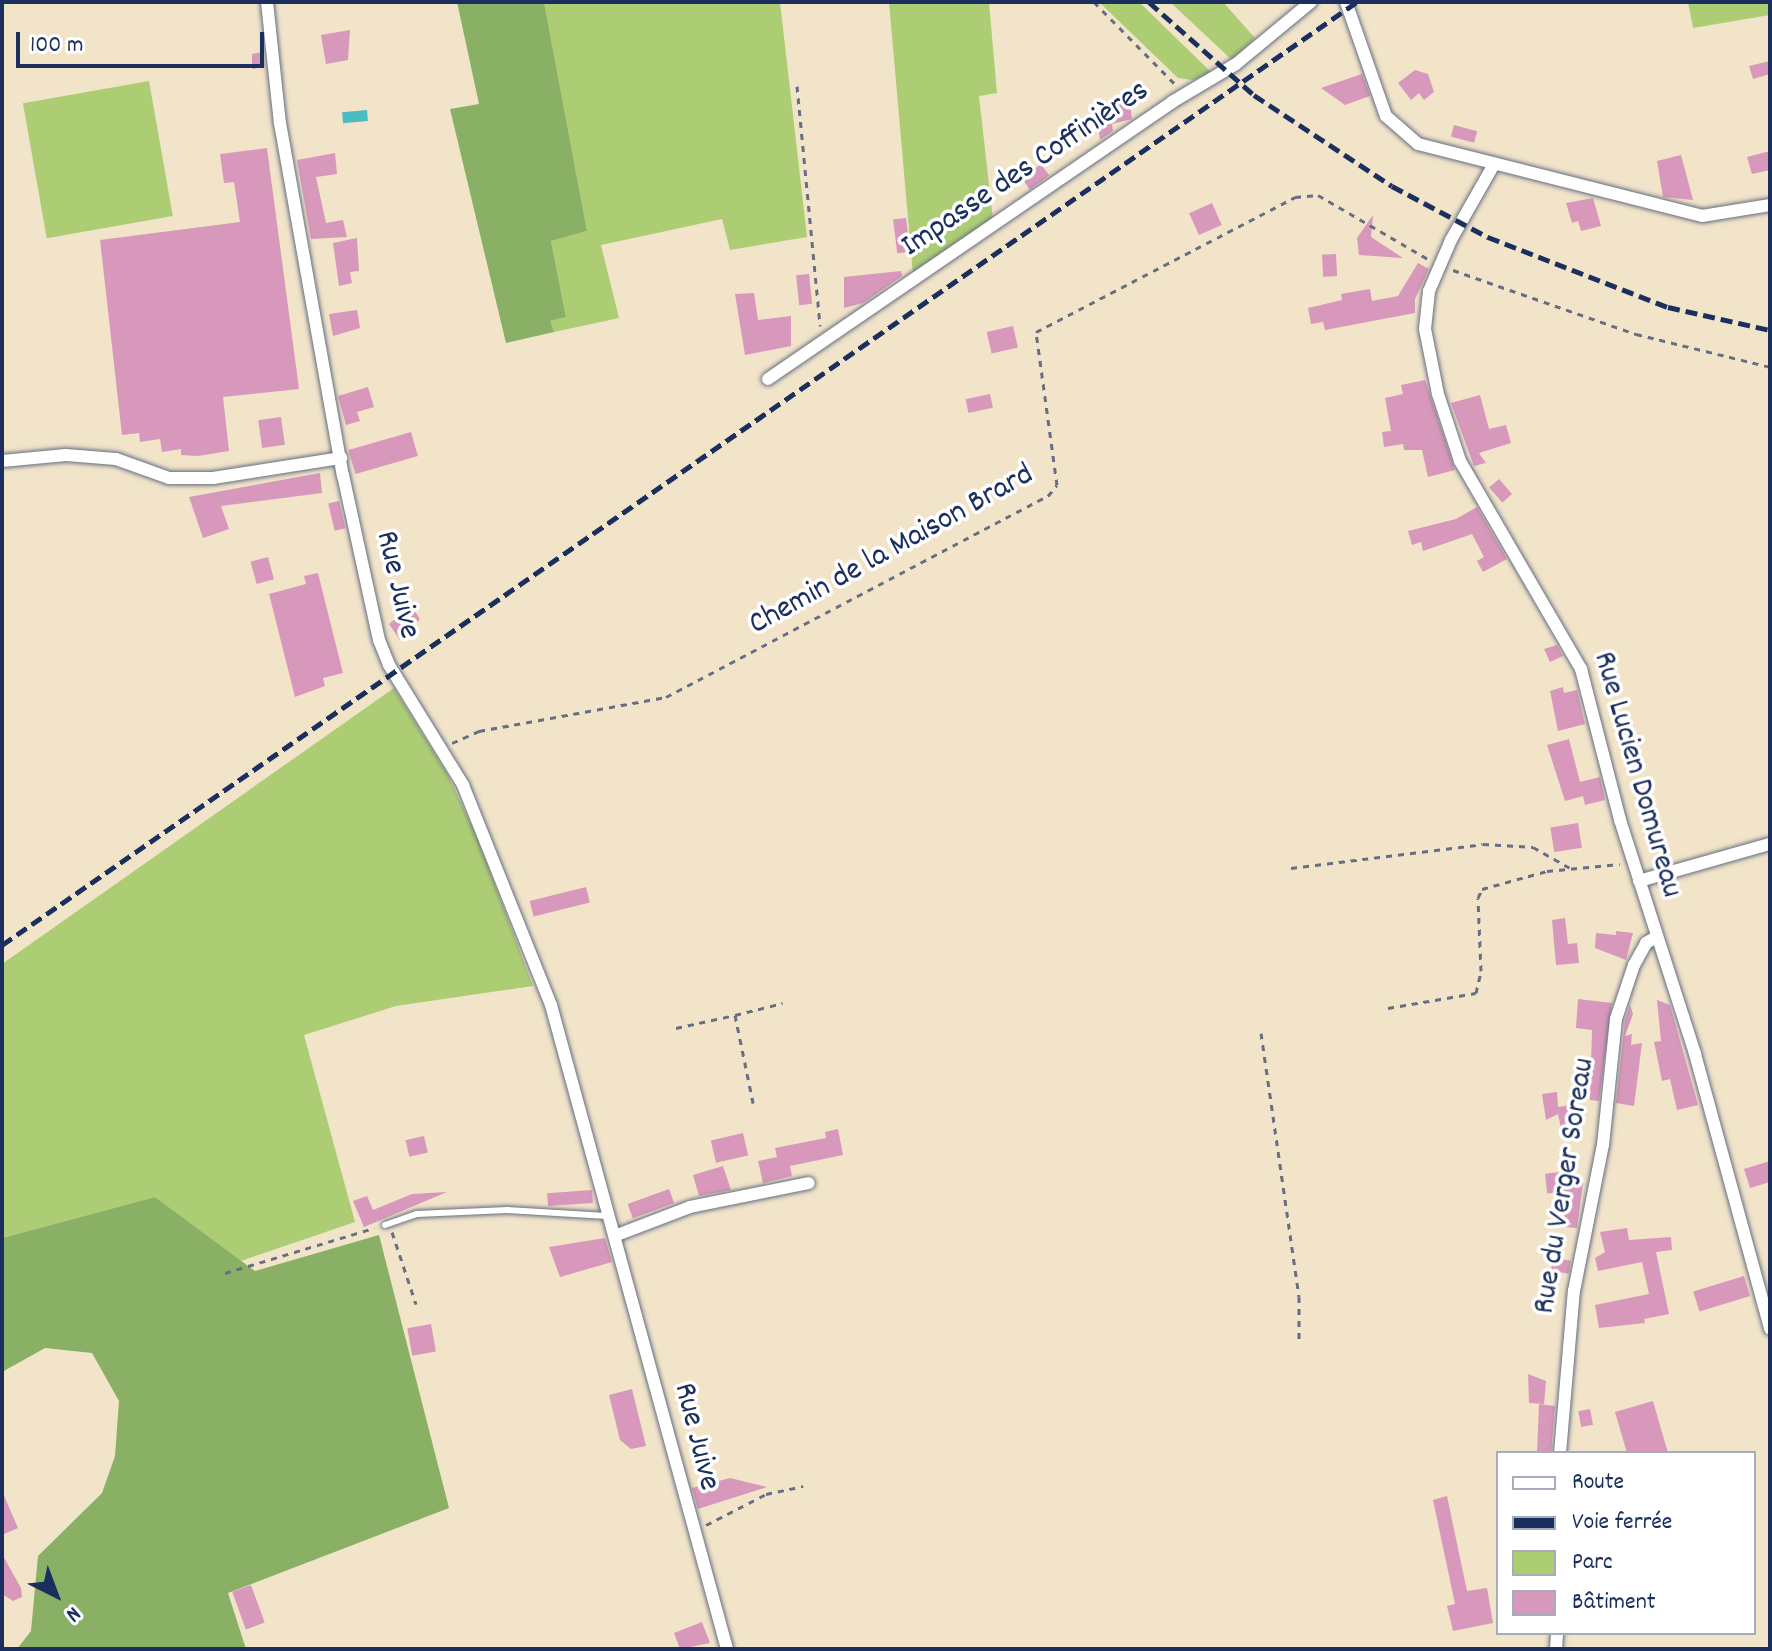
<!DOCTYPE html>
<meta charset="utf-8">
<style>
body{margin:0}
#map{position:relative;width:1772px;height:1651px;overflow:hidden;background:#f1e4c9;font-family:Dekko,sans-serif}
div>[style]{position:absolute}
.green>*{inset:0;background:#adcd75;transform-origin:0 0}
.forest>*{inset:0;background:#8ab066}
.water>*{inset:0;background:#4cbbc2;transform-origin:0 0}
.building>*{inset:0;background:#d898bb;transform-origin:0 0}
.path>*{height:3px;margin-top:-1.5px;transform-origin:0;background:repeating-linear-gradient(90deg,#666e83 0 6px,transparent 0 12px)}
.roads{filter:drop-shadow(0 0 2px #666e83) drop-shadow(0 0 2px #666e83)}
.service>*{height:6px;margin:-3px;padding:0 3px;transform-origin:3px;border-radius:3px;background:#fff}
.minor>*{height:12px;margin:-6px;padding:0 6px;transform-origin:6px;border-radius:6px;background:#fff}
.rail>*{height:5px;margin-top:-2.5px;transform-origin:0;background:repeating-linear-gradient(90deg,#1b2f5e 0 12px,transparent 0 18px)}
span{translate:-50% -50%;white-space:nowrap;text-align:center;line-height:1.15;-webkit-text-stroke:7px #fff;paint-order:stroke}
.street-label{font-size:32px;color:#1b2f5e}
.frame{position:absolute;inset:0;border:4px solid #1b2f5e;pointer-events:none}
.legend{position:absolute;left:1496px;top:1451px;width:260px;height:184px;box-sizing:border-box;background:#fff;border:2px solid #a4acbf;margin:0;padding:10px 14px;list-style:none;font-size:24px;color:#1b2f5e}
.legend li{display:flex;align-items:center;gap:16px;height:40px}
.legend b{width:40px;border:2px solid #a4acbf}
.north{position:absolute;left:16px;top:1555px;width:80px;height:80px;-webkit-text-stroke:6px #fff;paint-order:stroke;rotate:138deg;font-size:22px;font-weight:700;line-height:32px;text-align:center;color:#1b2f5e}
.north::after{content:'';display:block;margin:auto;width:28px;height:36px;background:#1b2f5e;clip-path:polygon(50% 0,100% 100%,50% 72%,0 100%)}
.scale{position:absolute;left:16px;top:32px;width:248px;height:36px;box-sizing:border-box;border:4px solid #1b2f5e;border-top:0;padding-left:10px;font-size:24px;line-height:28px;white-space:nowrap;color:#1b2f5e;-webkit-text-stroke:6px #fff;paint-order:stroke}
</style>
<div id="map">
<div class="green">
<div style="clip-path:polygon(544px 2px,780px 2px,807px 237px,730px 250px,722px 219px,601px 245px,619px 318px,554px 332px,549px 321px,566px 317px,551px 241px,587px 231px)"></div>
<div style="clip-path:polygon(889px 2px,989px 2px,997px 93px,979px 96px,993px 220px,913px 275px)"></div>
<div style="clip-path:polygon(1099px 2px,1139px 2px,1212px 73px,1193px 80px,1178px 78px)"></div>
<div style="clip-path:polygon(1170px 2px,1223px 2px,1255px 38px,1232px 60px)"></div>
<div style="clip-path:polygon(1688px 2px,1770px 2px,1770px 15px,1693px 28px)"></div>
<div style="left:149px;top:81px;width:137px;height:128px;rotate:80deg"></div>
<div style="clip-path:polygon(394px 688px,448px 775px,477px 837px,533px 986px,396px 1006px,304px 1035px,355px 1222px,241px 1261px,155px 1197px,2px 1238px,2px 964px)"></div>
</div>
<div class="forest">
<div style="clip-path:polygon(457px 2px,544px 2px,587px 231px,551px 241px,566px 317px,550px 321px,554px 332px,506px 343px,450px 109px,479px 104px)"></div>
<div style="clip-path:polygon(155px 1197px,255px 1271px,379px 1235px,449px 1508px,228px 1593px,246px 1649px,17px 1649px,31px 1631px,38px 1556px,102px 1493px,115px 1456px,119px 1401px,92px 1353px,45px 1348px,2px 1372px,2px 1238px)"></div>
</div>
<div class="water">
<div style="left:367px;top:110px;width:11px;height:25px;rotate:85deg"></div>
</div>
<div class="building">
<div style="clip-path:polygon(350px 30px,348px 60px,326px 64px,321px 35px)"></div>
<div style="clip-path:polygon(263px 52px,265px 67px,252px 69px,252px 54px)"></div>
<div style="clip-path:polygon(1770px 61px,1770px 74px,1753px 79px,1749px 66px)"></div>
<div style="clip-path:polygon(1415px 70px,1428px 74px,1434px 92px,1424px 100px,1419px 93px,1411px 100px,1398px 83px)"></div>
<div style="clip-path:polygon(1362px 74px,1370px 96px,1345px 105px,1321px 88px)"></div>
<div style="clip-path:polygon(1130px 102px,1132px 119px,1112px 124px,1113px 131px,1100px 140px,1098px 125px,1109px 124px,1107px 105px)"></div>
<div style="left:1454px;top:125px;width:24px;height:12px;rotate:15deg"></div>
<div style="clip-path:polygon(267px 148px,299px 389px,223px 397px,229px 451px,198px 456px,181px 455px,181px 449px,162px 452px,160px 439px,140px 442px,139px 433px,122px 435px,100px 240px,240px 222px,234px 182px,224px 183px,220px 154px)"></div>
<div style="clip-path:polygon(1770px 151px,1770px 170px,1752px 174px,1747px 157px)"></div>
<div style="clip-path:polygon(335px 153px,337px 174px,316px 177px,326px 223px,343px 220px,347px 237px,311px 239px,297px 160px)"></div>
<div style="clip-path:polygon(1681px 155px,1693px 200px,1663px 197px,1657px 161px)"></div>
<div style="left:1041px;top:164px;width:14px;height:24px;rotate:54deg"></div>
<div style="clip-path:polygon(1593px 198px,1601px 226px,1581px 231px,1578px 221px,1572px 223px,1566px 203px)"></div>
<div style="left:1212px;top:203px;width:24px;height:25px;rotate:66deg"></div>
<div style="clip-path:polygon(1373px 215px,1371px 237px,1403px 258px,1359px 255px,1357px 238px)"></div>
<div style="left:906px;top:218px;width:34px;height:13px;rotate:83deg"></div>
<div style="clip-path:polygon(357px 238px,359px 271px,350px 272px,352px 283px,339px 286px,333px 243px)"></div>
<div style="left:1336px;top:254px;width:22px;height:14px;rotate:87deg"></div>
<div style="clip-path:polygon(1418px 263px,1429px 269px,1415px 299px,1415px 313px,1325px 330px,1323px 322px,1311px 324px,1308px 308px,1342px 300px,1341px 294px,1370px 289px,1372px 301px,1398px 296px)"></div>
<div style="clip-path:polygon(901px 271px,902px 276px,863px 303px,844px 308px,844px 277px)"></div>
<div style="left:809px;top:274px;width:30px;height:13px;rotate:84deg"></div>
<div style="clip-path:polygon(754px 293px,758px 320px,791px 316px,791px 346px,745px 355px,735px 294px)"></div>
<div style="clip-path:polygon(357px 310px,360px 328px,333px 336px,329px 314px)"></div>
<div style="left:1013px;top:326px;width:22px;height:27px;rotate:77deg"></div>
<div style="clip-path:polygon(1425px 380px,1455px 470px,1428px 477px,1422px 450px,1404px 450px,1403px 444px,1384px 447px,1382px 432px,1391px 431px,1385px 398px,1403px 394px,1401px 385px)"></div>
<div style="clip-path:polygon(368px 387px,374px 407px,357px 412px,360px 421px,346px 425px,338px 396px)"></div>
<div style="left:990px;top:394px;width:14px;height:25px;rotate:78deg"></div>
<div style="clip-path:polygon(1480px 395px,1489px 429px,1506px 425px,1511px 443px,1479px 453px,1486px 463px,1474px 466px,1451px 403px)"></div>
<div style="left:281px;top:417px;width:28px;height:23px;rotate:82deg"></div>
<div style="left:411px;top:432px;width:25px;height:65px;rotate:74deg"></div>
<div style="clip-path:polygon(320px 473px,322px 493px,221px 506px,229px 529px,203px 538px,189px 497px)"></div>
<div style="left:1499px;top:479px;width:20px;height:13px;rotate:49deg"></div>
<div style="left:339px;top:501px;width:28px;height:11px;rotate:77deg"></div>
<div style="clip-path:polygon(1477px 507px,1507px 559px,1483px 572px,1477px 561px,1484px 557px,1472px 534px,1423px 551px,1421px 542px,1412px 545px,1408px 531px,1456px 519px)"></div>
<div style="left:268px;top:557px;width:23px;height:18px;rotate:75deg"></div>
<div style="clip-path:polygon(318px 573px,343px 673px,323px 678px,325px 686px,295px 697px,269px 594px,306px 584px,304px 576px)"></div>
<div style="clip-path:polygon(411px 606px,420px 619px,400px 640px,389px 624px)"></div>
<div style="clip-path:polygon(1557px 645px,1563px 656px,1550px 662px,1544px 649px)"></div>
<div style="clip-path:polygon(1563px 687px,1564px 693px,1577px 690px,1585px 724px,1558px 731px,1550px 691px)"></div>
<div style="clip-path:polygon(1569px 739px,1580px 782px,1600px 777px,1605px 800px,1585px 805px,1583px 796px,1565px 801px,1547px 745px)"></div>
<div style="left:1578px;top:823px;width:25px;height:28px;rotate:81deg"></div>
<div style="left:586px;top:887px;width:16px;height:58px;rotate:76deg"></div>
<div style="clip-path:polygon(1565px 918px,1568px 944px,1577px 943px,1579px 963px,1556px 965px,1552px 920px)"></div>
<div style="clip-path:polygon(1616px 931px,1633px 933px,1626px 960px,1595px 948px,1596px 933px,1616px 935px)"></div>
<div style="clip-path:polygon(1578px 999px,1612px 1003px,1599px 1101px,1590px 1100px,1592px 1030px,1576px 1028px)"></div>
<div style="clip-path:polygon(1657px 1000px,1670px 1005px,1698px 1105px,1677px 1110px,1670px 1079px,1662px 1081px,1654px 1042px,1661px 1041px)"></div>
<div style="clip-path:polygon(1630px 1005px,1633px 1014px,1625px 1036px,1632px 1034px,1631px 1045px,1642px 1043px,1634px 1106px,1616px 1103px,1625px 1021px)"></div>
<div style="clip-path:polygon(1557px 1092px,1558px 1107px,1571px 1105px,1573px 1126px,1561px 1128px,1558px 1114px,1546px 1120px,1542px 1094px)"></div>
<div style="clip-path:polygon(838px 1129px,843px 1155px,790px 1166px,792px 1176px,763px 1183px,758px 1161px,777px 1157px,775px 1148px,826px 1138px,825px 1132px)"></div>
<div style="left:743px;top:1133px;width:23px;height:33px;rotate:77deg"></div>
<div style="left:424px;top:1136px;width:17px;height:19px;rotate:77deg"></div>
<div style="clip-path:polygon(1770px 1161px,1770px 1182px,1750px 1188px,1744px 1169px)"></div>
<div style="clip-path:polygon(723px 1166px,731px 1190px,699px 1196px,693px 1175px)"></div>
<div style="left:1561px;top:1172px;width:20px;height:16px;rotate:84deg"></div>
<div style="clip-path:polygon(1583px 1183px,1577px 1228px,1565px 1227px,1563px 1186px)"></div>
<div style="left:669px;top:1189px;width:15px;height:44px;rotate:70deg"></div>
<div style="left:592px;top:1190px;width:13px;height:45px;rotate:86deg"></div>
<div style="clip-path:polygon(447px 1192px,364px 1227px,353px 1201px,367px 1196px,373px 1210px,412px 1194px)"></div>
<div style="clip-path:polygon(1627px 1228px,1629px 1240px,1671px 1237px,1672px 1250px,1656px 1252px,1669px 1314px,1644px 1319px,1645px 1323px,1599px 1328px,1595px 1305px,1649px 1294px,1642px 1262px,1598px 1271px,1595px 1258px,1605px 1252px,1600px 1232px)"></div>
<div style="clip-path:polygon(605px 1238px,612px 1262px,560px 1277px,549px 1247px)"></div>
<div style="left:1553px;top:1258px;width:18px;height:13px;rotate:9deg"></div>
<div style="left:1744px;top:1276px;width:21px;height:53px;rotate:73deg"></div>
<div style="left:431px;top:1324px;width:28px;height:24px;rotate:80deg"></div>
<div style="clip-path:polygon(1528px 1374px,1546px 1381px,1544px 1404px,1529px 1403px)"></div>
<div style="clip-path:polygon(632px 1389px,646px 1446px,631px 1449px,620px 1440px,609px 1395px)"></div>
<div style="clip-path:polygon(1653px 1401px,1668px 1453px,1627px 1453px,1615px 1412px)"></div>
<div style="clip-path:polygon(1539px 1404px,1555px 1406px,1551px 1453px,1537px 1453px)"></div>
<div style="left:1590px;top:1409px;width:16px;height:12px;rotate:79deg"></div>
<div style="clip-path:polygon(730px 1478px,767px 1487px,698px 1509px,692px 1488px)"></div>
<div style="clip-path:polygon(2px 1491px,18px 1528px,2px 1535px)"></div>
<div style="clip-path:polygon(1447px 1496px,1467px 1591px,1487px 1588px,1493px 1623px,1453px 1631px,1447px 1606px,1455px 1604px,1433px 1500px)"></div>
<div style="clip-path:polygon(2px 1554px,21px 1588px,22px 1597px,13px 1601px,2px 1594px)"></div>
<div style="left:251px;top:1585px;width:40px;height:20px;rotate:70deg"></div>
<div style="clip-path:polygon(702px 1622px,710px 1643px,680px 1649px,674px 1633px)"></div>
</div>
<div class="path">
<div style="left:1094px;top:2px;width:114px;rotate:45.4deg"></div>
<div style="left:797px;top:86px;width:241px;rotate:84.5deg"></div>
<div style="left:1453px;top:270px;width:194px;rotate:19.3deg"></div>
<div style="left:1636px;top:334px;width:138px;rotate:13.8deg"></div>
<div style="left:452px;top:743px;width:30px;rotate:-24deg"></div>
<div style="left:479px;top:731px;width:190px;rotate:-10.3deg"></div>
<div style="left:666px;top:697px;width:432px;rotate:-27.8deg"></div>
<div style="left:1048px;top:496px;width:14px;rotate:-51deg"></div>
<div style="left:1057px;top:485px;width:154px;rotate:-97.8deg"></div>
<div style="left:1036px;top:332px;width:292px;rotate:-27.5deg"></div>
<div style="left:1295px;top:197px;width:23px;rotate:-5deg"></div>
<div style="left:1318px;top:195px;width:127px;rotate:30.2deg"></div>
<div style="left:1291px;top:868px;width:193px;rotate:-7.1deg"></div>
<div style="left:1483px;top:844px;width:50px;rotate:3.4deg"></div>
<div style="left:1533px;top:847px;width:43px;rotate:29.6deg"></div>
<div style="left:1388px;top:1008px;width:89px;rotate:-9.7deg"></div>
<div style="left:1476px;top:993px;width:23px;rotate:-77deg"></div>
<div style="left:1481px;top:971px;width:73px;rotate:-92.4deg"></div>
<div style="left:1478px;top:898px;width:10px;rotate:-66deg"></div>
<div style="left:1482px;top:889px;width:67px;rotate:-15.5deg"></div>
<div style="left:1547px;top:871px;width:73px;rotate:-5.5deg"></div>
<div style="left:735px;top:1015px;width:49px;rotate:-14deg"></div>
<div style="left:676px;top:1028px;width:60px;rotate:-12.4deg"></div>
<div style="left:735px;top:1015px;width:90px;rotate:78.4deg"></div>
<div style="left:1261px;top:1033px;width:267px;rotate:81.8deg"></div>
<div style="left:1299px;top:1297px;width:47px;rotate:90deg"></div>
<div style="left:392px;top:1232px;width:76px;rotate:71.6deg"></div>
<div style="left:225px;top:1273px;width:156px;rotate:-16.8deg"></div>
<div style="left:706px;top:1525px;width:68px;rotate:-27.3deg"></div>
<div style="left:766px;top:1494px;width:38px;rotate:-12deg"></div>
</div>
<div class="roads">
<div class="service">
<div style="left:385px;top:1225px;width:34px;rotate:-19deg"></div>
<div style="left:417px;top:1214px;width:90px;rotate:-2.5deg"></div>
<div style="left:507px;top:1210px;width:100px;rotate:3.4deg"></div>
</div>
<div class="minor">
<div style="left:267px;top:2px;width:122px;rotate:83.9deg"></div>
<div style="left:280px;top:123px;width:358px;rotate:79.9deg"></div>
<div style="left:343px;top:475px;width:169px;rotate:77.7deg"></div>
<div style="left:379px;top:640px;width:27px;rotate:68deg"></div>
<div style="left:389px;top:665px;width:141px;rotate:58.3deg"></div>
<div style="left:463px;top:785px;width:237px;rotate:68.2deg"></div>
<div style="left:551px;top:1005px;width:668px;rotate:74.71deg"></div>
<div style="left:1346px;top:2px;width:121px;rotate:70.7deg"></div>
<div style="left:1386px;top:116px;width:43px;rotate:41.2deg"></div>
<div style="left:1418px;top:144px;width:293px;rotate:14.2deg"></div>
<div style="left:1702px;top:216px;width:69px;rotate:-9.2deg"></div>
<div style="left:1493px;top:166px;width:85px;rotate:119.6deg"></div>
<div style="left:1451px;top:240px;width:56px;rotate:113.3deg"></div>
<div style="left:1429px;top:291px;width:38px;rotate:96deg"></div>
<div style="left:1425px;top:329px;width:66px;rotate:78.7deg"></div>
<div style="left:1438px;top:394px;width:71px;rotate:71.8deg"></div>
<div style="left:1460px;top:461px;width:241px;rotate:59.8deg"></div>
<div style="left:1581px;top:669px;width:156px;rotate:75.5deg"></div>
<div style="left:1620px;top:820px;width:246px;rotate:72.2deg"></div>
<div style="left:1695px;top:1054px;width:285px;rotate:74.7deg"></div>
<div style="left:768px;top:379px;width:490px;rotate:-34.4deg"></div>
<div style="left:1172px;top:102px;width:74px;rotate:-30.7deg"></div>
<div style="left:1236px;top:64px;width:97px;rotate:-39.6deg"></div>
<div style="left:2px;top:461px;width:64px;rotate:-5.4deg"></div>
<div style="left:66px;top:455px;width:50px;rotate:4.6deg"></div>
<div style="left:116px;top:459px;width:56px;rotate:19.7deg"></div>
<div style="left:169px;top:478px;width:44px"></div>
<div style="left:213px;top:478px;width:130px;rotate:-8.9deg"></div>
<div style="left:1639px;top:881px;width:136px;rotate:-15.8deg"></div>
<div style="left:617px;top:1235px;width:78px;rotate:-21deg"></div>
<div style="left:690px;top:1207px;width:121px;rotate:-11.4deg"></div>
<div style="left:1560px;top:1453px;width:163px;rotate:-85.1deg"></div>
<div style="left:1574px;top:1291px;width:149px;rotate:-78.8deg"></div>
<div style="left:1603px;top:1145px;width:127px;rotate:-84.1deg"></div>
<div style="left:1616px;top:1019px;width:57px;rotate:-71.6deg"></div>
<div style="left:1634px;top:965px;width:25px;rotate:-61deg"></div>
<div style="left:1646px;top:943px;width:12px;rotate:-31deg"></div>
<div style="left:1556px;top:1649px;width:16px;rotate:-86deg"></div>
</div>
</div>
<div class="rail">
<div style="left:1149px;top:2px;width:140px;rotate:41.5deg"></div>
<div style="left:1254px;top:95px;width:165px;rotate:33.4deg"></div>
<div style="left:1392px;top:186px;width:109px;rotate:28deg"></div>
<div style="left:1488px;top:237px;width:193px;rotate:21.3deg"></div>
<div style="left:1668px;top:307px;width:105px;rotate:12.7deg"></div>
<div style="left:2px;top:945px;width:1651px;rotate:-34.84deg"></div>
</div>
<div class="street-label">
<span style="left:1026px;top:170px;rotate:-34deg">Impasse des Coffinières</span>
<span style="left:892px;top:551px;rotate:-29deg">Chemin de la Maison Brard</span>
<span style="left:396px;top:585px;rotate:77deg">Rue Juive</span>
<span style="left:1636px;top:775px;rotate:74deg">Rue Lucien Domureau</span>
<span style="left:1566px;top:1186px;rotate:-81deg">Rue du Verger Soreau</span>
<span style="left:695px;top:1437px;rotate:76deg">Rue Juive</span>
</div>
<div class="frame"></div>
<ul class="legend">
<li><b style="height:10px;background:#fff"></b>Route</li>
<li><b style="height:10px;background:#1b2f5e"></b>Voie ferrée</li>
<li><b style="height:22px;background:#adcd75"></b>Parc</li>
<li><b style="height:22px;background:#d898bb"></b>Bâtiment</li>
</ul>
<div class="north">N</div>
<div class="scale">100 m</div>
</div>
